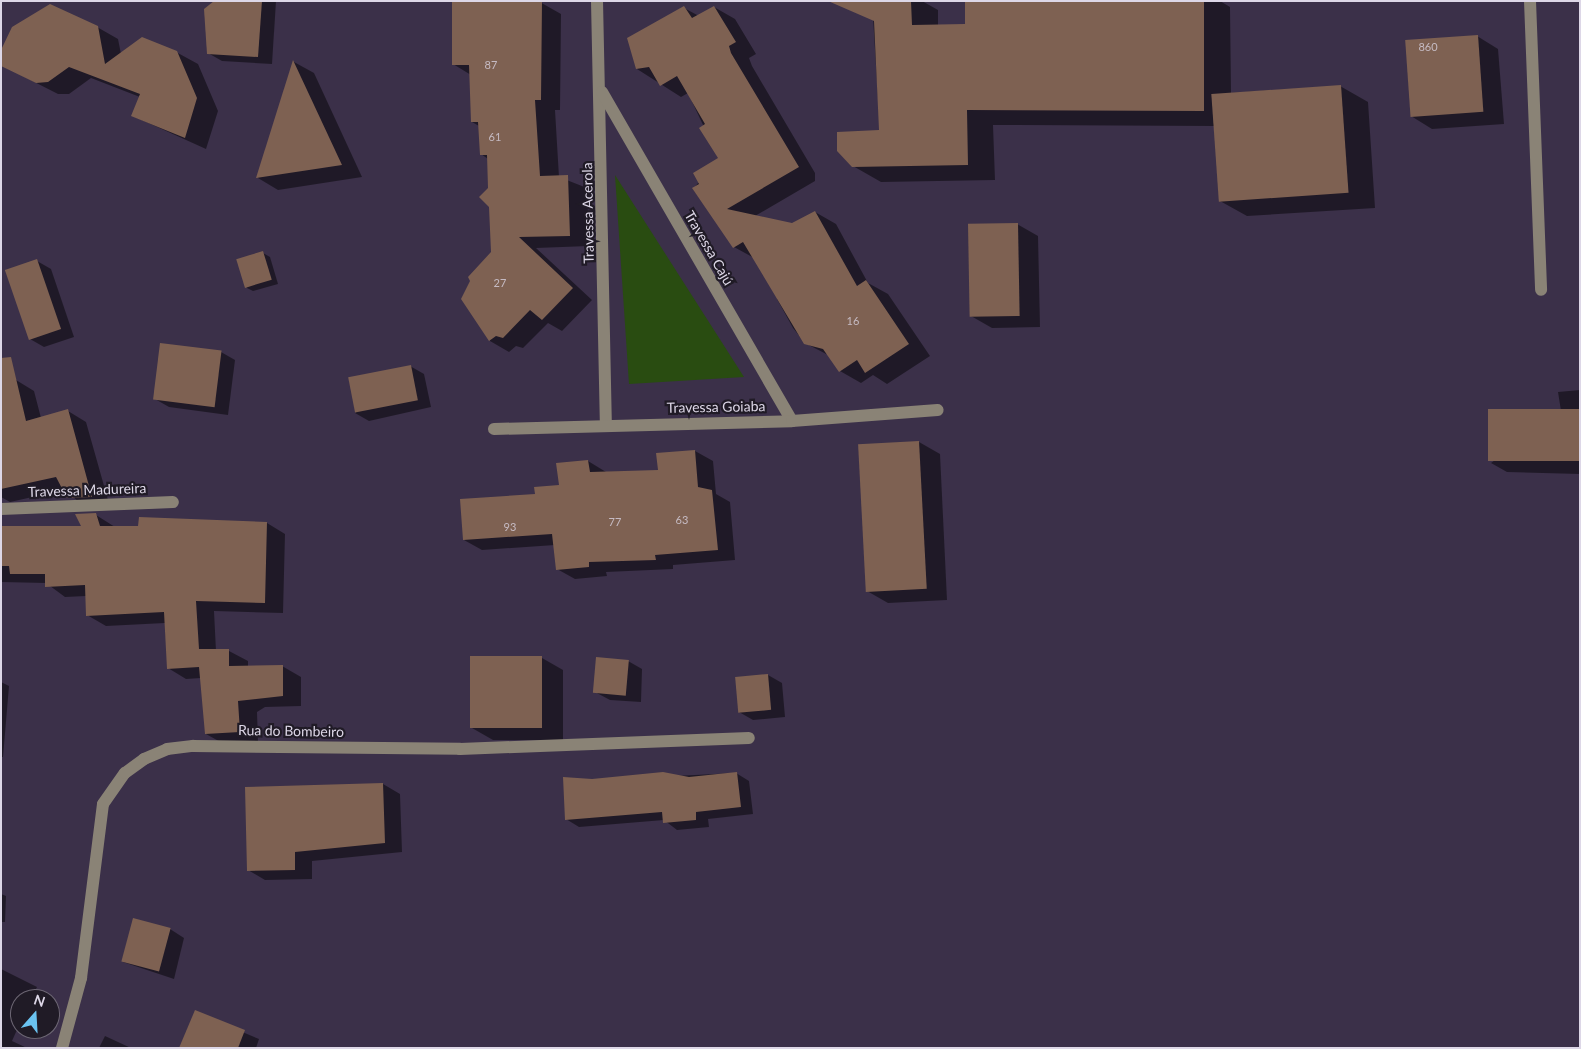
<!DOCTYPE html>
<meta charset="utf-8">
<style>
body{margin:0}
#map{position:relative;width:1581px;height:1049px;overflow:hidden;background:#3b3049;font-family:Lato,sans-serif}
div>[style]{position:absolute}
.green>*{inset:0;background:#294c11}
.shadow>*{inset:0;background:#0007}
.building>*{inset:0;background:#7e6152;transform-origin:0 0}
.minor>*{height:12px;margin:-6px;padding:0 6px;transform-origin:6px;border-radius:6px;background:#8a8376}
span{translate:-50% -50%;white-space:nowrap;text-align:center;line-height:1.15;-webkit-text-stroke:4.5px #201b26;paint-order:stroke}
.number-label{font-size:11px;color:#c5bac2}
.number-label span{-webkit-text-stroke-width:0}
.street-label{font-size:14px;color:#ddd7e7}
.frame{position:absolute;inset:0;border:2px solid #ddd7e7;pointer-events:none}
.north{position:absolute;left:10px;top:989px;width:50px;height:50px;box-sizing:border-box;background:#201b26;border:1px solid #6c6673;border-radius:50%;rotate:19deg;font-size:14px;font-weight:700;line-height:20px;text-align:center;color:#ddd7e7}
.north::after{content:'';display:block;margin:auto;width:18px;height:22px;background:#6ac3f1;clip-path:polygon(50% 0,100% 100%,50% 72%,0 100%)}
</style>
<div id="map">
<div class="green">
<div style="clip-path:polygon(615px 175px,744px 377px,629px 384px)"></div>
</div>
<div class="shadow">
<div style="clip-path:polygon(216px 1px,276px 1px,272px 64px,222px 61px,208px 53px)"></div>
<div style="clip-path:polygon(469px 1px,538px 1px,561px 14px,560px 110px,555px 110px,559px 177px,587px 188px,589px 246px,536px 248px,592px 300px,562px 331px,548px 323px,523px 348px,516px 346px,509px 352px,490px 341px,472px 281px,492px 252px,488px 159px,481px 154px,479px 126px,472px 122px,471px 75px,453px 64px)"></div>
<div style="clip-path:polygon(872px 1px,922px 1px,938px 10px,938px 26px,966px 25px,966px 1px,1220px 1px,1230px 7px,1231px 93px,1340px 86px,1368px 102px,1375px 208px,1247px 216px,1220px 201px,1215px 126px,993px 125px,995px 180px,881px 182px,853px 166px,880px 131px)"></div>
<div style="clip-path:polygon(714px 7px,735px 19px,756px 54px,749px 58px,752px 66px,815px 173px,815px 181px,755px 216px,792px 225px,815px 212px,836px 224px,868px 283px,888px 294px,930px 356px,887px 384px,873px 375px,861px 383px,840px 371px,830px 356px,805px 343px,793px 328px,777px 299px,781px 297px,756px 259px,734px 247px,693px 189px,719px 159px,688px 93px,681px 97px,637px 69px,684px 8px,699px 16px)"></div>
<div style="clip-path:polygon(97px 27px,118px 39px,121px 54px,176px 52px,198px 64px,218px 111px,206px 149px,133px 116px,140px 97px,91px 78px,69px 94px,58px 94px,1px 65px)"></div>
<div style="clip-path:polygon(1477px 36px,1498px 49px,1504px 124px,1432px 129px,1411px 116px)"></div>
<div style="clip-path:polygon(294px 62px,314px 73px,362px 177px,278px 190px,258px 178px)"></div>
<div style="clip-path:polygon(1017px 224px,1038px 236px,1040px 327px,992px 328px,971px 316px)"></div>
<div style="clip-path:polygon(263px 253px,270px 257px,278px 284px,253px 291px,247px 288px,238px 261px)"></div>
<div style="clip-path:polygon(37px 261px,51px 269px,74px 337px,44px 347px,30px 339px)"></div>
<div style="clip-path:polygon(221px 352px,235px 360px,228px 415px,169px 407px,155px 399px)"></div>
<div style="clip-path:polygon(410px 366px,424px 374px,431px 407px,369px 421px,355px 413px)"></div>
<div style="clip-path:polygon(16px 380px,34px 391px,41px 418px,68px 411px,86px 422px,110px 507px,87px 508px,64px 490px,10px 502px,1px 497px,1px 383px)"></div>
<div style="clip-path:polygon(1580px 390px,1580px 474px,1507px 472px,1491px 463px,1561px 411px,1558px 392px)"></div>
<div style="clip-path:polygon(919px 442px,940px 454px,947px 600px,888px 603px,867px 591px)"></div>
<div style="clip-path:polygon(695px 451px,713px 461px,716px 494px,730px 502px,735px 560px,673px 565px,673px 569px,606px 572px,607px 576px,575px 579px,557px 569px,555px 545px,482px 550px,464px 540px,560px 486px,588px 461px,606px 472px,659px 471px,657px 454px)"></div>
<div style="clip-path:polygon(96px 515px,115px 527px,267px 523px,285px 534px,283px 613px,214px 611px,216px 651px,229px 651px,248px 661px,248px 667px,282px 666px,301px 677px,301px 706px,265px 707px,257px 712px,258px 742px,224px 744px,206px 734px,201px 678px,186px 679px,168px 668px,165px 623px,106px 626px,87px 615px,86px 596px,65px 597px,46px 583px,1px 582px,1px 527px,83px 527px)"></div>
<div style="clip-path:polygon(542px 658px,563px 670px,563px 740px,493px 740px,472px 728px)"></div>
<div style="clip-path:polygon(628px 661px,642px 669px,641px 702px,610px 700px,595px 692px)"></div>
<div style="clip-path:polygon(768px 675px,782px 683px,785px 717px,753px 720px,739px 712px)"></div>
<div style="clip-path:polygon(1px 682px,9px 686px,3px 757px,1px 757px)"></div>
<div style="clip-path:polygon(736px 773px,749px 781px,753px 814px,708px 819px,709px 827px,677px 830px,664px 820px,579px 827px,566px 819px,592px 780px)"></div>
<div style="clip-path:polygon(383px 784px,400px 794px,402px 852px,312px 861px,312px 879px,265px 880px,248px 870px)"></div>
<div style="clip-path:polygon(1px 894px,6px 896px,5px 922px,1px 922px)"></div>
<div style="clip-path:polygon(170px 929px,184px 938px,174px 979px,123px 962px)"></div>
<div style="clip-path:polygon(1px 969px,37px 987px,31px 999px,20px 999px,20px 1023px,12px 1041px,27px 1048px,1px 1048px)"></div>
<div style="clip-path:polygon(195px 1012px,259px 1039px,256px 1048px,188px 1048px)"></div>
<div style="clip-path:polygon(105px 1036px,131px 1048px,99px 1048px)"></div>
</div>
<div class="building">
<div style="clip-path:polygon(214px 1px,262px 1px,258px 57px,207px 54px,204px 9px)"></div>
<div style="clip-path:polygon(452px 1px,542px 2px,541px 100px,535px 100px,540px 176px,568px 175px,570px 236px,519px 237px,573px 288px,542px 320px,530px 310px,503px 338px,496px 336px,489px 341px,461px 299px,470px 281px,468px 277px,491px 252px,489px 207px,479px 197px,488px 188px,487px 155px,480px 155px,478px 122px,471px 122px,469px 65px,452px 65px)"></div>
<div style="clip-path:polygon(828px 1px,911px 1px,912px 25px,965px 24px,965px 1px,1204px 1px,1204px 111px,967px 110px,968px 165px,852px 167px,837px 151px,837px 132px,879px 130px,874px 21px)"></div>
<div style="clip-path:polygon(50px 4px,98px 26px,105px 64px,142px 37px,177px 51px,197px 98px,185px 138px,131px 116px,140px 94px,69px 67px,48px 82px,36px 83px,1px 66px,1px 50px,12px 27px)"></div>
<div style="clip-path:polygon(684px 6px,692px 18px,714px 6px,736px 42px,729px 46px,731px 53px,799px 167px,727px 209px,792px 223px,815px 211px,857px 286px,866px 280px,909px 344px,865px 373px,857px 360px,839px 372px,823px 349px,804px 344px,743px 242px,733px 248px,692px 188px,699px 184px,693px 173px,718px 158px,699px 128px,705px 124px,677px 76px,660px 86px,649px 67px,636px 69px,627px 38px)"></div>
<div style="left:1478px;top:35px;width:77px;height:73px;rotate:86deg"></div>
<div style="clip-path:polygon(293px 60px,342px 165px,256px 178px)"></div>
<div style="left:1341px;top:85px;width:108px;height:130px;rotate:86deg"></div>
<div style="left:1018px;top:223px;width:93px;height:50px;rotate:89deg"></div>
<div style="left:263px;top:251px;width:30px;height:28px;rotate:73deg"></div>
<div style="left:37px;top:259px;width:74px;height:34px;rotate:71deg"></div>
<div style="left:160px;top:343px;width:62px;height:57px;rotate:7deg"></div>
<div style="clip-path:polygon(11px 357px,26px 421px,68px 409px,92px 497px,67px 498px,56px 477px,1px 489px,1px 358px)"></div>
<div style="left:411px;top:365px;width:36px;height:64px;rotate:79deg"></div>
<div style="left:1580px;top:409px;width:52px;height:92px;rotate:90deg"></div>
<div style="left:919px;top:441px;width:148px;height:61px;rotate:87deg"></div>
<div style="clip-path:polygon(695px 450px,698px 487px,712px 490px,718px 550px,655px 555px,656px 560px,589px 562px,589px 567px,556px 570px,552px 534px,463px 540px,460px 499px,535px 494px,534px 487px,559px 485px,556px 463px,588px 460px,590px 472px,658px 470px,656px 453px)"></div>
<div style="clip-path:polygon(96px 513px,100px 526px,138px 526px,139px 517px,267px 522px,265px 603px,196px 601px,199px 649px,229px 649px,229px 666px,283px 665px,283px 696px,238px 701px,240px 732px,205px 734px,199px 667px,167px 669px,164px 612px,86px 616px,85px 585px,45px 587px,45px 574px,10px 574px,9px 566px,1px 566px,1px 526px,81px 526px,75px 514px)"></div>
<div style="left:470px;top:656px;width:72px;height:72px"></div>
<div style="left:596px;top:657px;width:33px;height:36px;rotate:5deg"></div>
<div style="left:768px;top:674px;width:36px;height:33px;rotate:85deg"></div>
<div style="clip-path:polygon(663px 772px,689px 777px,737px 772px,741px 807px,696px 812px,696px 820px,663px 823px,662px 812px,565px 820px,563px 777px,592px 779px)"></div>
<div style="clip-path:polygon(383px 783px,385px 843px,295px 852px,295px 870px,247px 871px,245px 787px)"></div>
<div style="left:133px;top:918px;width:39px;height:45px;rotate:15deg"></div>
<div style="clip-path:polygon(195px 1010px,245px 1030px,238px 1048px,179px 1048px)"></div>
</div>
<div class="minor">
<div style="left:597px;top:1px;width:423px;rotate:88.8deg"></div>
<div style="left:1530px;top:1px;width:289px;rotate:87.8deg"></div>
<div style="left:602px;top:92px;width:380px;rotate:60deg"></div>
<div style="left:494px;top:429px;width:298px;rotate:-1.5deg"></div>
<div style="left:792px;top:421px;width:146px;rotate:-4.3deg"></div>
<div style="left:1px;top:509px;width:172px;rotate:-2.3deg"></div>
<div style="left:62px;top:1048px;width:73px;rotate:-74.8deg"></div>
<div style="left:81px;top:978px;width:175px;rotate:-82.8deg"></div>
<div style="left:103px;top:804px;width:38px;rotate:-55deg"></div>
<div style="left:125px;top:773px;width:24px;rotate:-36deg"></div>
<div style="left:144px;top:759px;width:25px;rotate:-23deg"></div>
<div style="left:167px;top:749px;width:26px;rotate:-7deg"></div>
<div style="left:193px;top:746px;width:267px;rotate:0.6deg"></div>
<div style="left:460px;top:749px;width:289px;rotate:-2.2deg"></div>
</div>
<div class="number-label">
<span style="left:1428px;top:47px">860</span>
<span style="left:491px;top:65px">87</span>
<span style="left:495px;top:137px">61</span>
<span style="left:500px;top:283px">27</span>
<span style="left:853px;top:321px">16</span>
<span style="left:682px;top:520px">63</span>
<span style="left:615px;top:522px">77</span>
<span style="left:510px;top:527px">93</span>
</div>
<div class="street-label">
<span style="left:588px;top:213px;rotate:-91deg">Travessa Acerola</span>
<span style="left:709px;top:248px;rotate:60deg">Travessa Cajú</span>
<span style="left:716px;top:407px;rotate:-1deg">Travessa Goiaba</span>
<span style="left:87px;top:490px;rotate:-2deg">Travessa Madureira</span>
<span style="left:291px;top:731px;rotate:1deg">Rua do Bombeiro</span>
</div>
<div class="frame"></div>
<div class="north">N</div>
</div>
